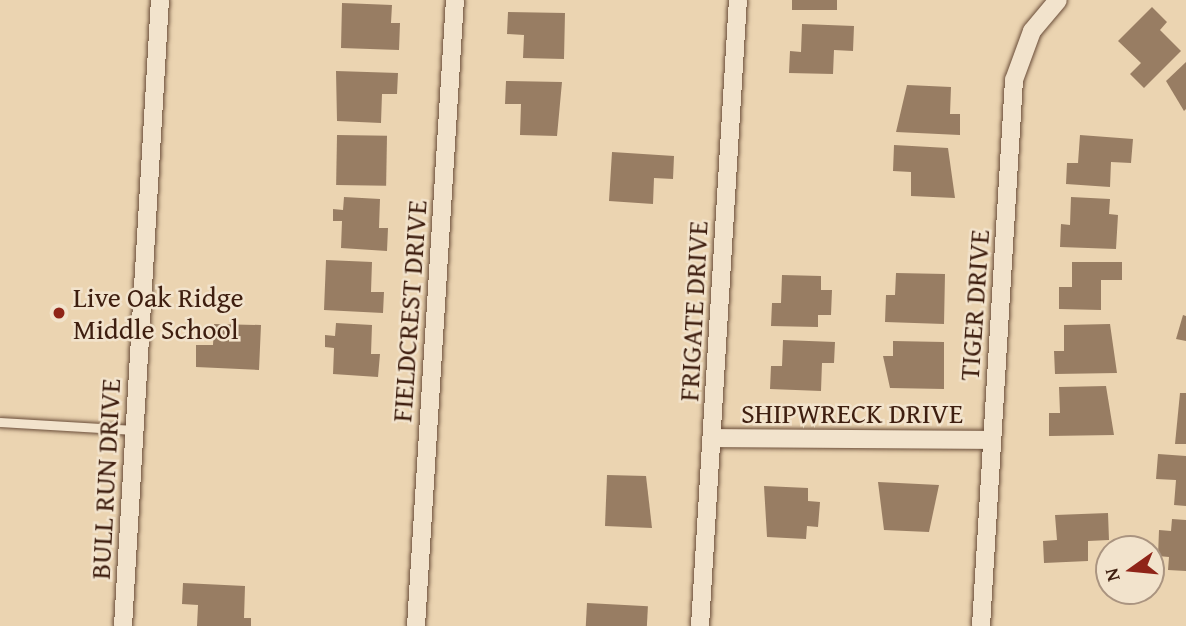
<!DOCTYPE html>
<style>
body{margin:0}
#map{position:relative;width:1186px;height:626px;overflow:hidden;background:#ebd4b1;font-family:"Gentium Book Plus",serif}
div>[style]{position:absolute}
.building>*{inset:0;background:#987d63;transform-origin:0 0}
.roads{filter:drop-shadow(0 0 2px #694c38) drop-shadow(0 0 2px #694c38)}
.service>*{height:9px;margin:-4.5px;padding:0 4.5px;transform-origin:4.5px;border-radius:4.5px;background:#f2e3cc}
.minor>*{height:18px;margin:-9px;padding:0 9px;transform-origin:9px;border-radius:9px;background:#f2e3cc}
.dots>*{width:19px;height:19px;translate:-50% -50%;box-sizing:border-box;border:4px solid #f2e3cc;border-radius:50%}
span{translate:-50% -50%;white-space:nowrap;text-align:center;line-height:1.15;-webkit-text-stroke:5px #f2e3cc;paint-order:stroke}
.poi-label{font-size:28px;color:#3e1e0f}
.left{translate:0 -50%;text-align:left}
.street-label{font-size:28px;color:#3e1e0f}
.north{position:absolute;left:1095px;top:535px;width:70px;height:70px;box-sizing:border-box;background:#f2e3cc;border:2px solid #aa9480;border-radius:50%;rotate:255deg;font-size:19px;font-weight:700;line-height:28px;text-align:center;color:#3e1e0f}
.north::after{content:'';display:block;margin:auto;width:24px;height:32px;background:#8f2418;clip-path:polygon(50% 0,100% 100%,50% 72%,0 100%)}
</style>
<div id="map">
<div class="building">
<div style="left:792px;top:0;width:45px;height:10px"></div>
<div style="clip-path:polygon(342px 3px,392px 5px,391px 23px,400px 23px,399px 50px,341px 48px)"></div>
<div style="clip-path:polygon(1152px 7px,1167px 22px,1160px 30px,1181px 51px,1144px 88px,1130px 74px,1141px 63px,1118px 41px)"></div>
<div style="clip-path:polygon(508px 12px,565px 13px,564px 59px,523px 58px,524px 35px,507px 34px)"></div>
<div style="clip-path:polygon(802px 24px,854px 26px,853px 51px,834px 50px,833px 74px,789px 73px,790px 51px,801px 52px)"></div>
<div style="clip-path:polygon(1186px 62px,1186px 109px,1184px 111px,1166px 81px)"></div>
<div style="clip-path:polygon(336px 71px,398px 73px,397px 94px,382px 94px,381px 123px,337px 121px)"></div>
<div style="clip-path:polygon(506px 81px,562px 82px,557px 136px,520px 135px,521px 104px,505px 104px)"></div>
<div style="clip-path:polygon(907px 85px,951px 87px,950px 114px,960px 114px,960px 135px,896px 132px)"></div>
<div style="left:337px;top:135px;width:50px;height:50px;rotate:1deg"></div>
<div style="clip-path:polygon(1080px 135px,1133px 139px,1131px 163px,1111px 162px,1110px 187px,1066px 184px,1067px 163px,1078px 163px)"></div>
<div style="clip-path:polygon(894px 145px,948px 148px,955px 198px,911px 196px,911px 172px,893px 171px)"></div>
<div style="clip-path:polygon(612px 152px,674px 156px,673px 179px,654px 178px,653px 204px,609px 201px)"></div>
<div style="clip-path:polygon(344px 197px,380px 199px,379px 228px,388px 228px,387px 251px,341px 248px,342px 221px,333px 221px,333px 209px,343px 210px)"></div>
<div style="clip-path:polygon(1071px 197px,1110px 199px,1109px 214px,1118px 215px,1116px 249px,1060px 247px,1061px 224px,1070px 225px)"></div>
<div style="clip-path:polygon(326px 260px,372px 262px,371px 292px,384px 292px,383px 313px,324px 310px)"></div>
<div style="clip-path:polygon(1072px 262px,1122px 262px,1122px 280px,1101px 280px,1101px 310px,1059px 309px,1059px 287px,1072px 287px)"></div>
<div style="clip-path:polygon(896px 273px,945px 274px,944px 324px,885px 322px,886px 295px,895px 295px)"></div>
<div style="clip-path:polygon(782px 275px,821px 276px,821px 290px,832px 290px,831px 315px,818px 315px,818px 327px,771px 326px,772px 303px,781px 303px)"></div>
<div style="clip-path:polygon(1183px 315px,1186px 316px,1186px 341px,1176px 339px)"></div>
<div style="clip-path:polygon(336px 323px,372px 325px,371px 354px,380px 354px,378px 377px,333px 374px,334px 348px,325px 347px,325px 335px,335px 336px)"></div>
<div style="clip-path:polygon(214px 324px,261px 325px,259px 370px,196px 367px,196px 345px,213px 345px)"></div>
<div style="clip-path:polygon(1110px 324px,1117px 373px,1055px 374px,1054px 351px,1064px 351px,1064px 325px)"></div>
<div style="clip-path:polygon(783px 340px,835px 342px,834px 363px,822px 363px,821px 391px,770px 389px,771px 366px,782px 366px)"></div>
<div style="clip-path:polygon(893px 341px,944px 342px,944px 389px,890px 388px,883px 356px,893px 356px)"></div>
<div style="clip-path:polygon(1106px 386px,1114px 435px,1049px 436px,1049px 413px,1060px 413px,1059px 387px)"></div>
<div style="clip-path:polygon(1180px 393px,1186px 393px,1186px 444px,1175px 444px)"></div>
<div style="clip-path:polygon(1158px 454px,1186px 456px,1186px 506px,1174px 505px,1176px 480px,1156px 479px)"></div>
<div style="clip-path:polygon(607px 475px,646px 476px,652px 528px,605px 526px)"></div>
<div style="clip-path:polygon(878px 482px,939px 485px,929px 532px,884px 530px)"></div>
<div style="clip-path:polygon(764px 486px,808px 488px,808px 501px,820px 502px,818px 527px,807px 526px,806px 539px,767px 537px)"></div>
<div style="clip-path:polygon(1108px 513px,1109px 540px,1088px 541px,1088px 561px,1044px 563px,1043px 541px,1057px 540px,1055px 515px)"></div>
<div style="clip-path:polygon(1172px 519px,1186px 520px,1186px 571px,1168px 570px,1169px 557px,1158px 556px,1159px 530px,1171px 531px)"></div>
<div style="clip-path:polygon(183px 583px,245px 586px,244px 618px,251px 618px,251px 626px,197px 626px,198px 605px,182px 604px)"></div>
<div style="left:587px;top:603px;width:61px;height:23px;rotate:3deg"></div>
</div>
<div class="roads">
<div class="service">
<div style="left:0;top:422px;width:134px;rotate:3.4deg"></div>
</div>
<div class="minor">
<div style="left:712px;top:438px;width:279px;rotate:0.4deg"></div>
<div style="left:123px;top:626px;width:627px;rotate:-86.62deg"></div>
<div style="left:416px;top:626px;width:627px;rotate:-86.44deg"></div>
<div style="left:700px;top:626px;width:627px;rotate:-86.53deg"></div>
<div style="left:981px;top:626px;width:547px;rotate:-86.54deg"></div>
<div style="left:1014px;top:80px;width:52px;rotate:-69.8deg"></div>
<div style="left:1032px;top:31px;width:40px;rotate:-50deg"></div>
</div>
</div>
<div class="dots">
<div style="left:59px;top:313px;background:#8f2418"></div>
</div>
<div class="poi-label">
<span class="left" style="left:73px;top:313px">Live Oak Ridge<br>Middle School</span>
</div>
<div class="street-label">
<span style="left:974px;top:305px;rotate:-86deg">TIGER DRIVE</span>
<span style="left:409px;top:311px;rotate:-86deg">FIELDCREST DRIVE</span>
<span style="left:693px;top:311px;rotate:-87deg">FRIGATE DRIVE</span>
<span style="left:852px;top:413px">SHIPWRECK DRIVE</span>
<span style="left:105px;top:479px;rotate:-87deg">BULL RUN DRIVE</span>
</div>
<div class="north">N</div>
</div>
